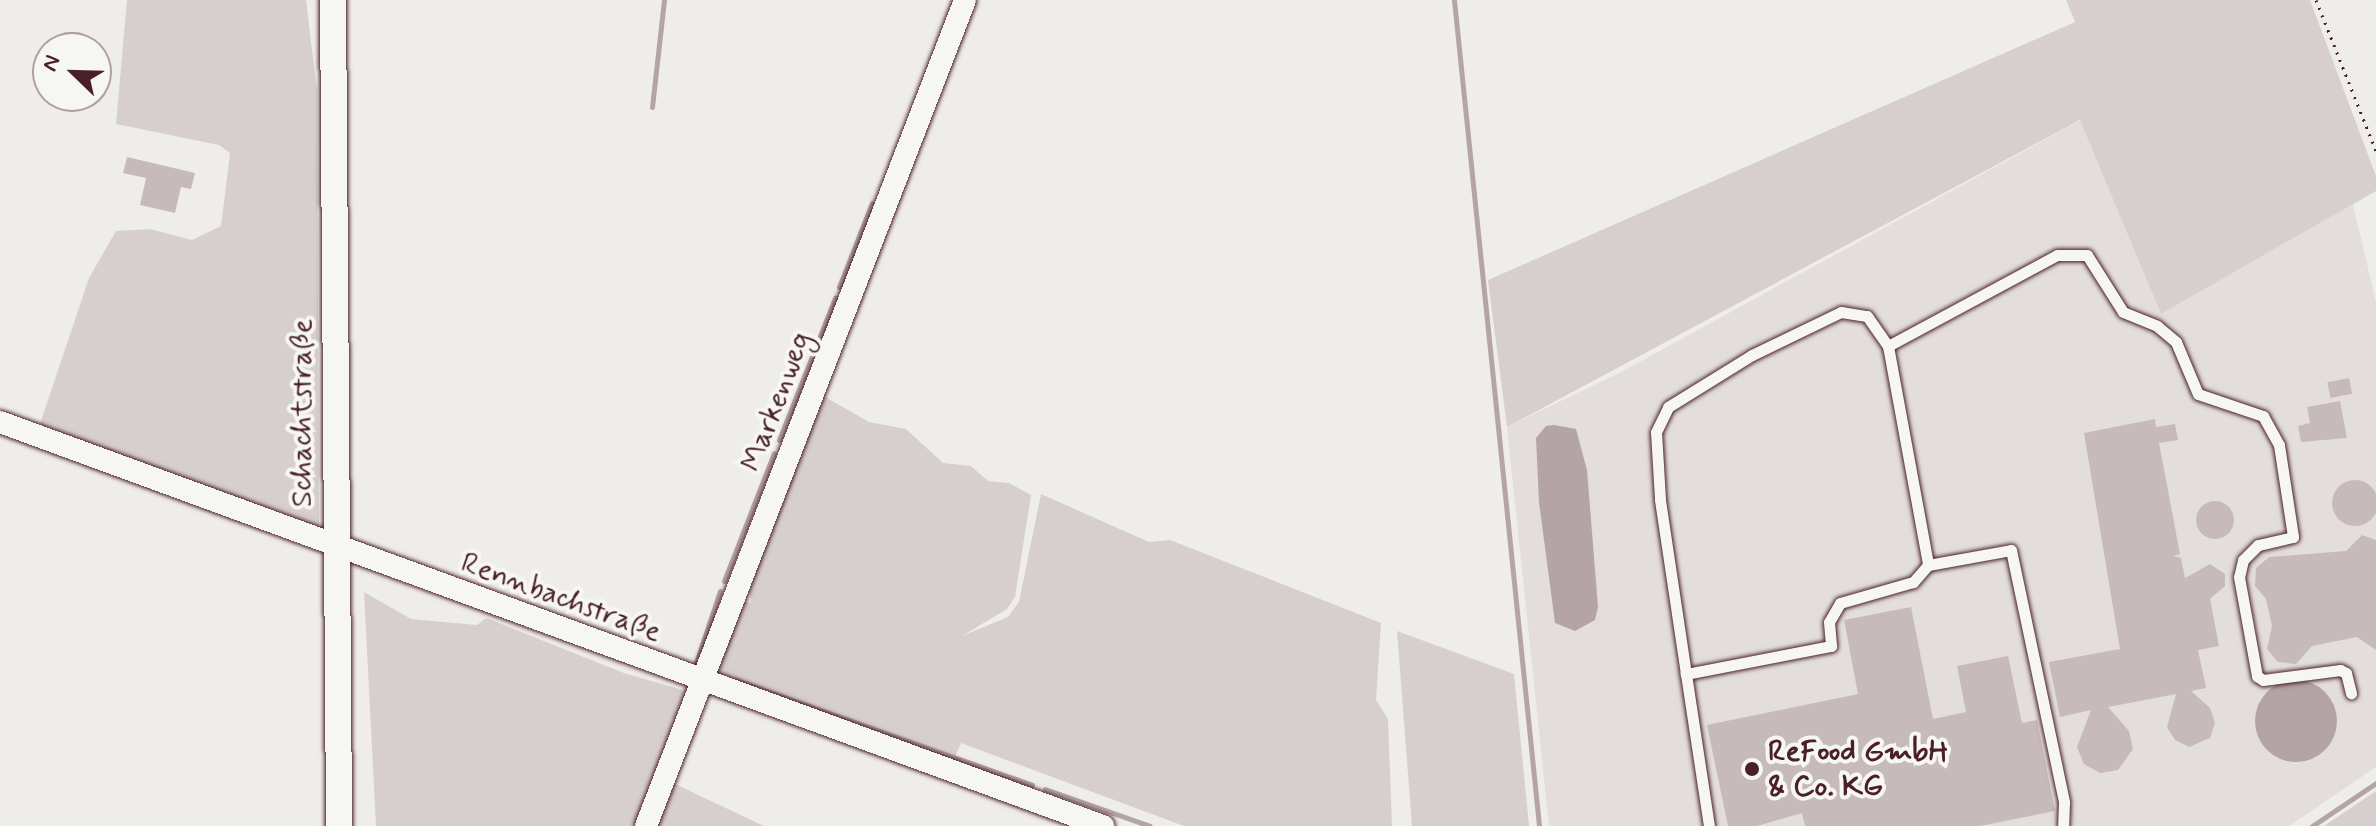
<!DOCTYPE html>
<meta charset="utf-8">
<style>
body{margin:0}
#map{position:relative;width:2376px;height:826px;overflow:hidden;background:#efedea;font-family:Mynerve,sans-serif}
div>[style]{position:absolute}
.built>*{inset:0;background:#e3dedc}
.green>*{inset:0;background:#d7cfce}
.water>*{inset:0;background:#b4a4a5}
.round{border-radius:50%}
.stream>*{height:5px;margin:-2.5px;padding:0 2.5px;transform-origin:2.5px;border-radius:2.5px;background:#b4a4a5}
.building>*{inset:0;background:#c6babb;transform-origin:0 0}
.path>*{height:3px;margin-top:-1.5px;transform-origin:0;background:repeating-linear-gradient(90deg,#4a1f2b 0 2px,transparent 0 8px)}
.roads{filter:drop-shadow(0 0 2px #4a1f2b) drop-shadow(0 0 2px #4a1f2b)}
.service>*{height:11px;margin:-5.5px;padding:0 5.5px;transform-origin:5.5px;border-radius:5.5px;background:#f6f6f2}
.minor>*{height:22px;margin:-11px;padding:0 11px;transform-origin:11px;border-radius:11px;background:#f6f6f2}
.tertiary>*{height:26px;margin:-13px;padding:0 13px;transform-origin:13px;border-radius:13px;background:#f6f6f2}
.dots>*{width:22px;height:22px;translate:-50% -50%;box-sizing:border-box;border:4px solid #f6f6f2;border-radius:50%}
span{translate:-50% -50%;white-space:nowrap;text-align:center;line-height:1.15;-webkit-text-stroke:8px #f6f6f2;paint-order:stroke}
.street-label{font-size:30px;color:#4a1f2b}
.poi-label{font-size:30px;color:#4a1f2b;font-weight:700}
.left{translate:0 -50%;text-align:left}
.north{position:absolute;left:32px;top:32px;width:80px;height:80px;box-sizing:border-box;background:#f6f6f2;border:2px solid #b1a0a2;border-radius:50%;rotate:293deg;font-size:22px;font-weight:700;line-height:32px;text-align:center;color:#4a1f2b}
.north::after{content:'';display:block;margin:auto;width:28px;height:36px;background:#4a1f2b;clip-path:polygon(50% 0,100% 100%,50% 72%,0 100%)}
</style>
<div id="map">
<div class="built">
<div style="clip-path:polygon(2081px 120px,2161px 314px,2353px 204px,2376px 302px,2376px 767px,2289px 826px,1549px 826px,1507px 427px,1621px 372px)"></div>
</div>
<div class="green">
<div style="clip-path:polygon(127px 0,306px 0,317px 91px,319px 532px,38px 430px,89px 278px,116px 231px,150px 229px,192px 240px,221px 226px,230px 153px,219px 145px,116px 124px)"></div>
<div style="clip-path:polygon(2066px 0,2310px 0,2376px 176px,2376px 191px,2161px 314px,2080px 120px,1507px 427px,1488px 280px,2075px 22px)"></div>
<div style="clip-path:polygon(820px 394px,869px 422px,906px 429px,943px 463px,971px 466px,988px 481px,1009px 483px,1031px 495px,1015px 597px,1007px 609px,962px 636px,1008px 617px,1019px 602px,1041px 494px,1149px 542px,1170px 540px,1381px 623px,1376px 700px,1388px 719px,1392px 826px,1184px 826px,961px 743px,952px 764px,713px 680px,737px 600px,751px 603px,748px 580px)"></div>
<div style="clip-path:polygon(364px 592px,411px 619px,477px 625px,486px 618px,624px 673px,686px 691px,638px 826px,376px 826px)"></div>
<div style="clip-path:polygon(1397px 631px,1514px 674px,1529px 826px,1412px 826px)"></div>
<div style="clip-path:polygon(673px 783px,764px 826px,656px 826px)"></div>
<div style="clip-path:polygon(2376px 791px,2376px 826px,2324px 826px)"></div>
</div>
<div class="water">
<div style="clip-path:polygon(1554px 425px,1576px 429px,1587px 470px,1598px 607px,1595px 620px,1575px 631px,1555px 623px,1539px 502px,1536px 438px,1546px 426px)"></div>
<div class="round" style="left:2255px;top:680px;width:82px;height:82px"></div>
</div>
<div class="stream">
<div style="left:1454px;top:0;width:830px;rotate:84.12deg"></div>
<div style="left:652px;top:107px;width:108px;rotate:-83.6deg"></div>
<div style="left:839px;top:287px;width:90px;rotate:-68.6deg"></div>
<div style="left:779px;top:440px;width:153px;rotate:-68.5deg"></div>
<div style="left:724px;top:581px;width:137px;rotate:-68.7deg"></div>
<div style="left:695px;top:666px;width:79px;rotate:-71.6deg"></div>
<div style="left:736px;top:680px;width:314px;rotate:19.5deg"></div>
<div style="left:1045px;top:789px;width:111px;rotate:19.4deg"></div>
<div style="left:2312px;top:826px;width:77px;rotate:-33.9deg"></div>
</div>
<div class="building">
<div style="clip-path:polygon(127px 157px,195px 173px,191px 189px,181px 187px,175px 213px,140px 205px,146px 178px,123px 173px)"></div>
<div style="left:2349px;top:378px;width:16px;height:22px;rotate:79deg"></div>
<div style="clip-path:polygon(2340px 401px,2347px 438px,2301px 442px,2298px 426px,2310px 423px,2307px 407px)"></div>
<div style="clip-path:polygon(2155px 419px,2156px 427px,2175px 424px,2178px 440px,2159px 443px,2180px 554px,2173px 556px,2181px 558px,2185px 578px,2210px 564px,2225px 574px,2225px 586px,2210px 599px,2219px 646px,2198px 650px,2206px 688px,2191px 691px,2210px 708px,2215px 723px,2210px 738px,2189px 747px,2175px 740px,2167px 727px,2176px 694px,2108px 707px,2129px 731px,2133px 749px,2118px 770px,2100px 773px,2084px 764px,2077px 747px,2091px 710px,2060px 717px,2049px 662px,2120px 649px,2084px 433px)"></div>
<div class="round" style="left:2332px;top:480px;width:46px;height:46px"></div>
<div class="round" style="left:2196px;top:501px;width:38px;height:38px"></div>
<div style="clip-path:polygon(2362px 535px,2376px 540px,2376px 650px,2357px 637px,2312px 646px,2296px 664px,2278px 662px,2267px 649px,2272px 626px,2266px 599px,2255px 586px,2256px 568px,2269px 557px,2346px 551px)"></div>
<div style="clip-path:polygon(1911px 607px,1933px 719px,1966px 712px,1957px 666px,2008px 656px,2022px 723px,2037px 720px,2055px 811px,1980px 826px,1805px 826px,1802px 813px,1757px 826px,1728px 826px,1707px 725px,1858px 694px,1844px 620px)"></div>
</div>
<div class="path">
<div style="left:2316px;top:0;width:162px;rotate:68.3deg"></div>
</div>
<div class="roads">
<div class="service">
<div style="left:1888px;top:346px;width:192px;rotate:-28.3deg"></div>
<div style="left:2057px;top:255px;width:30px"></div>
<div style="left:2087px;top:255px;width:67px;rotate:57.7deg"></div>
<div style="left:2123px;top:312px;width:37px;rotate:22deg"></div>
<div style="left:2157px;top:326px;width:25px;rotate:40deg"></div>
<div style="left:2176px;top:342px;width:56px;rotate:67.1deg"></div>
<div style="left:2198px;top:394px;width:69px;rotate:18.7deg"></div>
<div style="left:2263px;top:416px;width:33px;rotate:61deg"></div>
<div style="left:2279px;top:445px;width:93px;rotate:81.3deg"></div>
<div style="left:2293px;top:537px;width:36px;rotate:167deg"></div>
<div style="left:2258px;top:545px;width:21px;rotate:135deg"></div>
<div style="left:2243px;top:560px;width:17px;rotate:103deg"></div>
<div style="left:2239px;top:577px;width:101px;rotate:79.7deg"></div>
<div style="left:2257px;top:676px;width:7px;rotate:34deg"></div>
<div style="left:2263px;top:680px;width:78px;rotate:-7.4deg"></div>
<div style="left:2340px;top:670px;width:7px;rotate:27deg"></div>
<div style="left:2346px;top:673px;width:21px;rotate:76deg"></div>
<div style="left:1928px;top:565px;width:84px;rotate:-10.2deg"></div>
<div style="left:2011px;top:550px;width:258px;rotate:78.1deg"></div>
<div style="left:2064px;top:802px;width:24px;rotate:92deg"></div>
<div style="left:1686px;top:674px;width:177px;rotate:-98.5deg"></div>
<div style="left:1660px;top:499px;width:67px;rotate:-93.4deg"></div>
<div style="left:1656px;top:432px;width:28px;rotate:-64deg"></div>
<div style="left:1668px;top:407px;width:99px;rotate:-31.8deg"></div>
<div style="left:1752px;top:355px;width:99px;rotate:-25.8deg"></div>
<div style="left:1841px;top:312px;width:26px;rotate:9deg"></div>
<div style="left:1867px;top:316px;width:37px;rotate:55deg"></div>
<div style="left:1888px;top:346px;width:223px;rotate:79.6deg"></div>
<div style="left:1928px;top:565px;width:23px;rotate:131deg"></div>
<div style="left:1913px;top:582px;width:76px;rotate:164deg"></div>
<div style="left:1840px;top:603px;width:22px;rotate:120deg"></div>
<div style="left:1829px;top:622px;width:24px;rotate:85deg"></div>
<div style="left:1831px;top:646px;width:148px;rotate:169.1deg"></div>
<div style="left:1686px;top:674px;width:154px;rotate:81.4deg"></div>
</div>
<div class="minor">
<div style="left:0;top:422px;width:1175px;rotate:20.12deg"></div>
<div style="left:646px;top:826px;width:885px;rotate:-68.88deg"></div>
</div>
<div class="tertiary">
<div style="left:333px;top:0;width:826px;rotate:89.58deg"></div>
</div>
</div>
<div class="dots">
<div style="left:1752px;top:769px;background:#4a1f2b"></div>
</div>
<div class="street-label">
<span style="left:777px;top:402px;rotate:-69deg">Markenweg</span>
<span style="left:303px;top:413px;rotate:-90deg">Schachtstraße</span>
<span style="left:561px;top:598px;rotate:20deg">Rennbachstraße</span>
</div>
<div class="poi-label">
<span class="left" style="left:1768px;top:769px">ReFood GmbH<br>&amp; Co. KG</span>
</div>
<div class="north">N</div>
</div>
